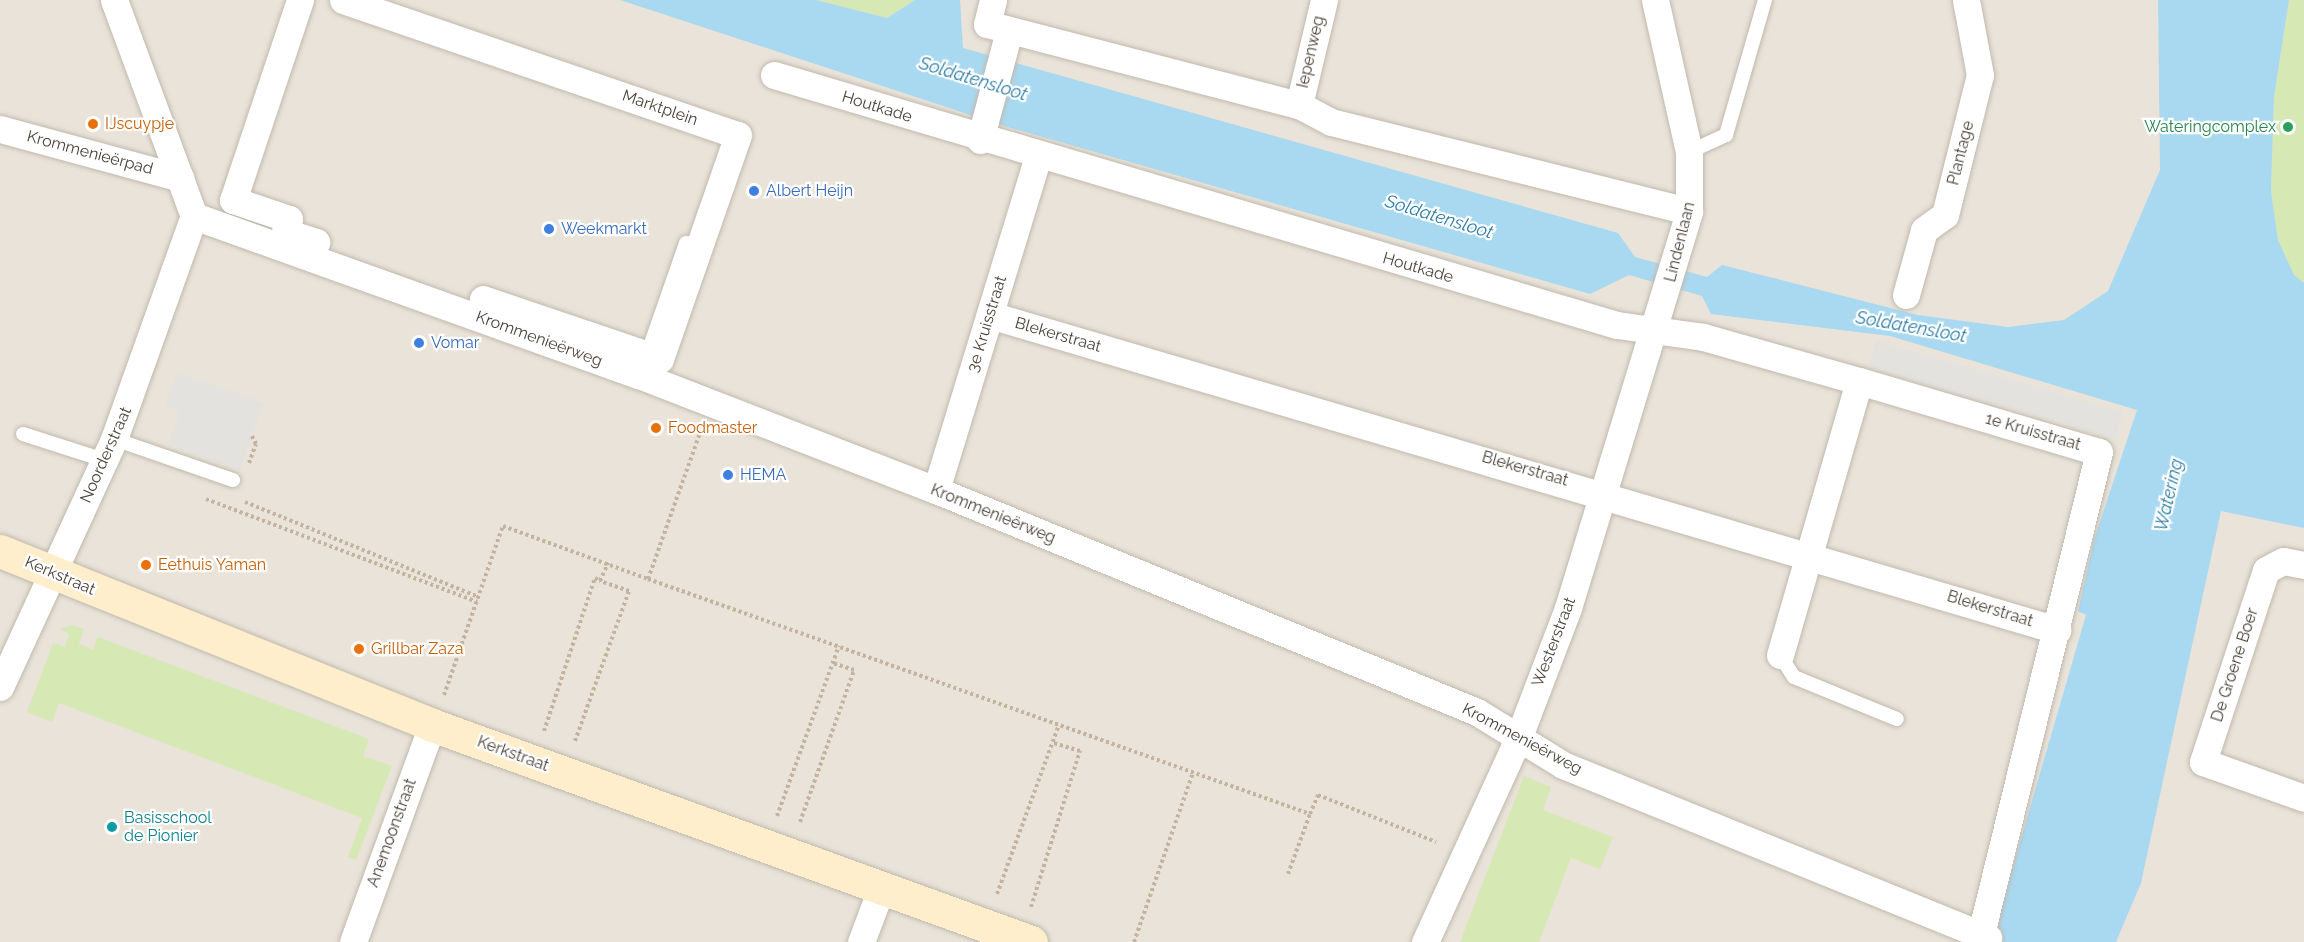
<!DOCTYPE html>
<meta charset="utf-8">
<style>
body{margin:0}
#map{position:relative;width:2304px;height:942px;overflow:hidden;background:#f5f2eb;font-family:Raleway,sans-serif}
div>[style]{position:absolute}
.residential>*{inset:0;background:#e9e3d9;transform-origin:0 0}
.green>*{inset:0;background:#d6e9b5}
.parking>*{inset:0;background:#e4e2df;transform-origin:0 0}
.water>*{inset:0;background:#a9d9f1}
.path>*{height:4px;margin-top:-2px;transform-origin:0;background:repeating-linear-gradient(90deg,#c3b39f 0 3px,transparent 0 6px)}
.roads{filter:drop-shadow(0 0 2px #c1b9ad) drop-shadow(0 0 2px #c1b9ad)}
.lane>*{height:14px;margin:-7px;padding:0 7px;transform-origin:7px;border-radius:7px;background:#fff}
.street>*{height:27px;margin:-13.5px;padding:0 13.5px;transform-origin:13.5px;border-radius:13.5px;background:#fff}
.secondary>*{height:33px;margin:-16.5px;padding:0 16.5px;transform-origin:16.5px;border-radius:16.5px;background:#feeecc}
.dots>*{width:16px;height:16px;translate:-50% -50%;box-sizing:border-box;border:3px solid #fff;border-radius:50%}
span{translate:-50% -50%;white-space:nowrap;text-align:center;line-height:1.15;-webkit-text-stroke:4.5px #fff;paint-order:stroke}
.street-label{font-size:16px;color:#4a4239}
.food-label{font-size:16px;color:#c56008}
.left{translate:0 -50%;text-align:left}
.leisure-label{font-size:16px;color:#27864d}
.right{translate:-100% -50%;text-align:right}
.shop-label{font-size:16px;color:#366cbe}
.culture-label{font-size:16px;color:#0d838f}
.water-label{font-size:18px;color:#2d7da7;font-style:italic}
</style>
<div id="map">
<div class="residential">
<div style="left:0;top:0;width:2304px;height:942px"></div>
</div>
<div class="green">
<div style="clip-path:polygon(816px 0,915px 0,887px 18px)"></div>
<div style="clip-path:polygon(2289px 0,2304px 0,2304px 283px,2294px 275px,2278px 240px,2271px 191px,2274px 97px)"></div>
<div style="clip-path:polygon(72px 625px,84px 629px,79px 644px,93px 650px,98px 637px,369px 739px,363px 756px,392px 766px,356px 860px,348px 857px,362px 818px,59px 703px,52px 722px,27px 712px,53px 643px,65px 647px,69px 634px,60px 629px)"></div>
<div style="clip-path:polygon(1524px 776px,1551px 787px,1543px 810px,1613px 837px,1600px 869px,1571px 858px,1539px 942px,1460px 942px)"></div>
</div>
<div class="parking">
<div style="left:1876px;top:341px;width:257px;height:28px;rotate:16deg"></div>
<div style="clip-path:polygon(177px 372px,264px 403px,240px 470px,168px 445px,180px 411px,165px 406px)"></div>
</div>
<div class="water">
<div style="clip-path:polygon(620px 0,816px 0,887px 18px,915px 0,960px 0,963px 48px,1618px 233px,1635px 257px,1707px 277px,1722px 265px,1918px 315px,2008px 327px,2064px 320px,2108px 291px,2160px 170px,2158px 0,2289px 0,2274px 97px,2271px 191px,2278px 240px,2294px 275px,2304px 283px,2304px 528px,2221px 511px,2141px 883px,2116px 942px,1991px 942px,2086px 615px,2078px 611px,2094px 540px,2137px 410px,1890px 336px,1711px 314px,1702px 296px,1629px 275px,1590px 294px,1001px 125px)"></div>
</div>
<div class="path">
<div style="left:249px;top:463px;width:20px;rotate:-70deg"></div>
<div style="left:256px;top:444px;width:9px;rotate:-117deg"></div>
<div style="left:206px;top:499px;width:290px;rotate:20.8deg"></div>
<div style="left:245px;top:502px;width:250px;rotate:22.1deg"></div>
<div style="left:648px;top:579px;width:702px;rotate:19.54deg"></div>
<div style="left:1310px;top:814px;width:21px;rotate:-67deg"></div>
<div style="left:1318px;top:795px;width:127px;rotate:21.7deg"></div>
<div style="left:444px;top:695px;width:179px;rotate:-70.8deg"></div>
<div style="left:503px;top:526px;width:154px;rotate:20.1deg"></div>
<div style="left:648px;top:579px;width:158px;rotate:-70.4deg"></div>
<div style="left:544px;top:731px;width:161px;rotate:-71.6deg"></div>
<div style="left:595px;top:578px;width:6px;rotate:31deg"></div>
<div style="left:575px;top:741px;width:159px;rotate:-70.2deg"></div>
<div style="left:629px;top:591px;width:31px;rotate:-161deg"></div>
<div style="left:600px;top:581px;width:20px;rotate:-66deg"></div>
<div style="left:777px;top:816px;width:181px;rotate:-70deg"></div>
<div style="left:800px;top:822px;width:161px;rotate:-70.4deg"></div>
<div style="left:854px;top:670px;width:22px;rotate:-162deg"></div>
<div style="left:1288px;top:874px;width:64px;rotate:-69.9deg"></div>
<div style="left:997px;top:894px;width:180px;rotate:-69.9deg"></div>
<div style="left:1031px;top:907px;width:164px;rotate:-72.6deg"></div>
<div style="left:1080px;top:751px;width:28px;rotate:-163deg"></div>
<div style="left:1134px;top:942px;width:179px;rotate:-70.8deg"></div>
</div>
<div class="roads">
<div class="lane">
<div style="left:1689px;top:152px;width:41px;rotate:-24.7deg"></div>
<div style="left:1726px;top:135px;width:141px;rotate:-73.9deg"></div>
<div style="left:646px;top:358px;width:122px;rotate:-70.8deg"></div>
<div style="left:23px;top:434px;width:85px;rotate:17.8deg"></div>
<div style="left:114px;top:439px;width:126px;rotate:19deg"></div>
<div style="left:1780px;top:655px;width:26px;rotate:58deg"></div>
<div style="left:1794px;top:677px;width:111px;rotate:22.2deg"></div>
</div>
<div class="street">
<div style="left:114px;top:0;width:230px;rotate:69.7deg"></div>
<div style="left:300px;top:0;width:211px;rotate:108.5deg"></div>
<div style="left:233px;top:200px;width:59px;rotate:18.7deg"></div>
<div style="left:289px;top:219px;width:14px;rotate:107deg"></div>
<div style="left:285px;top:232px;width:33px;rotate:18deg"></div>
<div style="left:343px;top:0;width:417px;rotate:18.9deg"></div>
<div style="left:738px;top:135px;width:237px;rotate:109.2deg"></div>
<div style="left:660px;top:359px;width:187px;rotate:-161.3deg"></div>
<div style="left:993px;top:0;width:25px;rotate:104deg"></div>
<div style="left:987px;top:24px;width:322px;rotate:14.6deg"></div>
<div style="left:1299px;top:105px;width:36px;rotate:28deg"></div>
<div style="left:1331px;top:122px;width:369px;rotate:14deg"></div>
<div style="left:774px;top:75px;width:879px;rotate:16.52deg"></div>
<div style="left:1617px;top:325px;width:87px;rotate:7.9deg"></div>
<div style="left:1703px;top:337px;width:162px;rotate:15.8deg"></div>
<div style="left:1299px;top:105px;width:108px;rotate:-76.6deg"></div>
<div style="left:0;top:129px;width:187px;rotate:15.2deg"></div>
<div style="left:980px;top:140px;width:113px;rotate:-75.1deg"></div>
<div style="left:194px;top:216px;width:473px;rotate:19.7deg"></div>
<div style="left:639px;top:375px;width:318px;rotate:21.2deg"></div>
<div style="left:936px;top:490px;width:585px;rotate:22.31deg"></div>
<div style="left:1477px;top:712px;width:101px;rotate:31.6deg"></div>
<div style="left:1563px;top:765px;width:459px;rotate:22.1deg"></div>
<div style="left:1906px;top:295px;width:67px;rotate:-74.5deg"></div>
<div style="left:1924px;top:230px;width:26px;rotate:-36deg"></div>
<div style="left:1945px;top:215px;width:144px;rotate:-76deg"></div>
<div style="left:1980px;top:75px;width:76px;rotate:-100.6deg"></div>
<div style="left:990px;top:315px;width:1113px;rotate:16.45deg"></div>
<div style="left:936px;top:490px;width:348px;rotate:-73deg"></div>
<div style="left:2304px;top:565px;width:21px;rotate:-169deg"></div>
<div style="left:2283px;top:561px;width:19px;rotate:152deg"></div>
<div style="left:2266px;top:570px;width:202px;rotate:108.2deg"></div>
<div style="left:2203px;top:762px;width:107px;rotate:19.6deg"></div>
<div style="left:1780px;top:655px;width:285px;rotate:-73.9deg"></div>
<div style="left:1859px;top:381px;width:250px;rotate:16.5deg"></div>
<div style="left:2099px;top:452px;width:504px;rotate:103.76deg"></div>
<div style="left:0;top:687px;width:273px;rotate:-65.3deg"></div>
<div style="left:114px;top:439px;width:237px;rotate:-70.3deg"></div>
<div style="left:353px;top:942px;width:231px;rotate:-70deg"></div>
<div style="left:861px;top:942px;width:60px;rotate:-69.4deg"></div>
<div style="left:1425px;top:942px;width:223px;rotate:-65.4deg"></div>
<div style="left:1518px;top:739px;width:140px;rotate:-69.1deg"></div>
<div style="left:1568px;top:608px;width:415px;rotate:-73deg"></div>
<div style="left:1689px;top:211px;width:59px;rotate:-90deg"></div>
<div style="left:1689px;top:152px;width:156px;rotate:-102.6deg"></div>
</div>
<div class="secondary">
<div style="left:0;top:551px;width:466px;rotate:21.9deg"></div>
<div style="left:432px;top:725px;width:637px;rotate:19.91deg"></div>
</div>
</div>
<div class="dots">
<div style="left:93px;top:124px;background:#e8710a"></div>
<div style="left:2288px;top:127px;background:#2e9e5b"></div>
<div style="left:754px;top:191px;background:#3f7fe0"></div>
<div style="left:549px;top:229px;background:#3f7fe0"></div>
<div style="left:419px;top:343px;background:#3f7fe0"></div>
<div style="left:656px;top:428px;background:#e8710a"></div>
<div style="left:728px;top:475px;background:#3f7fe0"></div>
<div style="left:146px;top:565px;background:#e8710a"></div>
<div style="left:359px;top:649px;background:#e8710a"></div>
<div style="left:112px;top:827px;background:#0f9aa8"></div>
</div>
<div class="street-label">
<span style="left:1311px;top:52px;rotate:-77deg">Iepenweg</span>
<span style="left:877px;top:107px;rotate:17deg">Houtkade</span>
<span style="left:660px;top:108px;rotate:19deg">Marktplein</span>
<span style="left:90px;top:153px;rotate:15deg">Krommenieërpad</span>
<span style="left:1961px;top:153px;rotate:-76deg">Plantage</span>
<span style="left:1680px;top:242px;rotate:-76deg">Lindenlaan</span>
<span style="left:1418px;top:268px;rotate:16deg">Houtkade</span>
<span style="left:987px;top:324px;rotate:-73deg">3e Kruisstraat</span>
<span style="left:1058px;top:335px;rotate:16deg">Blekerstraat</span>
<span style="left:539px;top:339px;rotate:20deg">Krommenieërweg</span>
<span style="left:2033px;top:432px;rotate:16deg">1e Kruisstraat</span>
<span style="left:106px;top:455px;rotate:-66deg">Noorderstraat</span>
<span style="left:1525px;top:469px;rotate:16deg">Blekerstraat</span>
<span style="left:993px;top:514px;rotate:22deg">Krommenieërweg</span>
<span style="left:60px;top:576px;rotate:23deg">Kerkstraat</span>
<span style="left:1990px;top:609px;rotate:17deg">Blekerstraat</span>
<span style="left:1554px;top:642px;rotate:-69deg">Westerstraat</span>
<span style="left:2235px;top:665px;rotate:-72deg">De Groene Boer</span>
<span style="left:1522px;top:739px;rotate:28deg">Krommenieërweg</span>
<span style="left:513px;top:754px;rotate:20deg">Kerkstraat</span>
<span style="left:392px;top:833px;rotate:-70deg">Anemoonstraat</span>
</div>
<div class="food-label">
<span class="left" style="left:105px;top:124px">IJscuypje</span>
<span class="left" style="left:668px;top:428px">Foodmaster</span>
<span class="left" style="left:158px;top:565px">Eethuis Yaman</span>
<span class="left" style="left:371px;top:649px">Grillbar Zaza</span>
</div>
<div class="leisure-label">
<span class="right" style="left:2276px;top:127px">Wateringcomplex</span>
</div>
<div class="shop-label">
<span class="left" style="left:766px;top:191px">Albert Heijn</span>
<span class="left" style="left:561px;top:229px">Weekmarkt</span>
<span class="left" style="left:431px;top:343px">Vomar</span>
<span class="left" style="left:740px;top:475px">HEMA</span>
</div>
<div class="culture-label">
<span class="left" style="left:124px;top:827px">Basisschool<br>de Pionier</span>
</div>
<div class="water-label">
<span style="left:973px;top:79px;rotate:17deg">Soldatensloot</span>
<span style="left:1439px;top:217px;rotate:17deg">Soldatensloot</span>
<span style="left:1911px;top:327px;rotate:10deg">Soldatensloot</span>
<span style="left:2169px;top:495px;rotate:-77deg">Watering</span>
</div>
</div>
